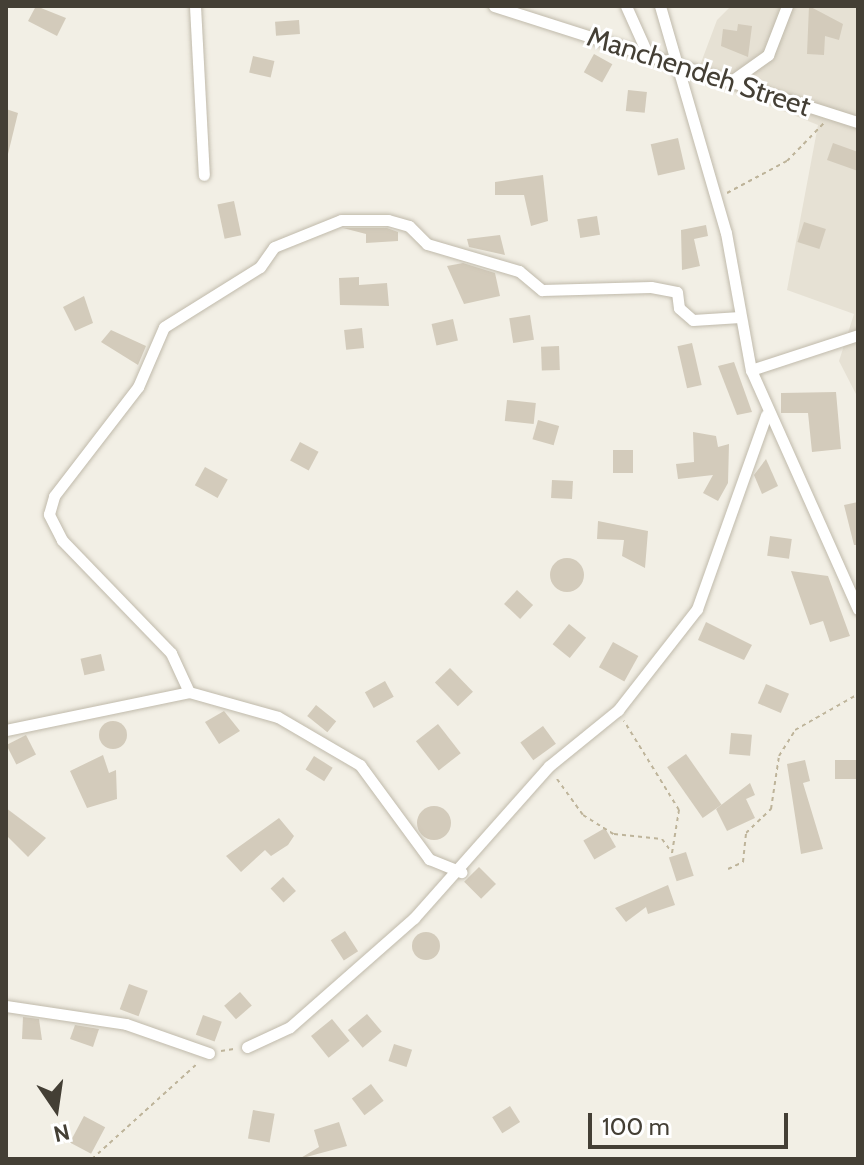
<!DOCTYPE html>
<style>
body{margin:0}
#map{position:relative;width:864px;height:1165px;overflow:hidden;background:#f2efe5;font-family:Cabin,sans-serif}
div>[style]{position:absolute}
.residential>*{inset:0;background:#e6e1d4}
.building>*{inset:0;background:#d3cbbb;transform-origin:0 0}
.round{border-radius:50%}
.path>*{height:2px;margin-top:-1px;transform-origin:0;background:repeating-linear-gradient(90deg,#beb49a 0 4px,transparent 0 8px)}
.roads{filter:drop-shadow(0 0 2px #c0baab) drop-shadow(0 0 2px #c0baab)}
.minor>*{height:11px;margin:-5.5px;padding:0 5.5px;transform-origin:5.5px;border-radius:5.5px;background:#fff}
span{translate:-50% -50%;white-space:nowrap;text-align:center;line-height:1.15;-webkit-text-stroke:6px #fff;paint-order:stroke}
.street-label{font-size:28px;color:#443f35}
.frame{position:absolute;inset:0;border:8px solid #443f35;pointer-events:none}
.north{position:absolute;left:16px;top:1069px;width:80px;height:80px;-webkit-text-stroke:6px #fff;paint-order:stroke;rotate:167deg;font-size:22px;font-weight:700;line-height:32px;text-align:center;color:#443f35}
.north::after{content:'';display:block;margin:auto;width:28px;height:36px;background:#443f35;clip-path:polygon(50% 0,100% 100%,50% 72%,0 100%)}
.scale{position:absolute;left:588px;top:1113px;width:200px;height:36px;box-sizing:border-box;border:4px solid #443f35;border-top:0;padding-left:10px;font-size:24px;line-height:28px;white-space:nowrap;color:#443f35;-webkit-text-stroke:6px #fff;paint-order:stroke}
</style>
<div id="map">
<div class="residential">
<div style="clip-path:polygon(731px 6px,858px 6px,858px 398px,839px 361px,854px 314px,787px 290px,818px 125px,696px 76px,717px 20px)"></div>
</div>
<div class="building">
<div style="clip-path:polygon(36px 6px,66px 18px,57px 36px,28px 21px)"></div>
<div style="clip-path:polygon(809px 6px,843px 24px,839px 40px,825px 36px,824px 55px,807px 54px)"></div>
<div style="left:299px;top:20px;width:14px;height:24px;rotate:86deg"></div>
<div style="clip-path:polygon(738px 24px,752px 26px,748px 57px,721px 46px,723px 29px,737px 31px)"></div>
<div style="left:594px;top:54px;width:21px;height:21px;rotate:29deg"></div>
<div style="left:253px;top:56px;width:22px;height:17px;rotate:13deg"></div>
<div style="left:628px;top:90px;width:19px;height:21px;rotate:6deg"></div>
<div style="clip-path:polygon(6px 109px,18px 113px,8px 154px,6px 153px)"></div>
<div style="left:678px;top:138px;width:32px;height:28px;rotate:77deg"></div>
<div style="clip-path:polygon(833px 143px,858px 152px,858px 171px,827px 160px)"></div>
<div style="clip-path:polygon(543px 175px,548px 221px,531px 226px,524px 195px,495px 195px,495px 182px)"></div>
<div style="left:234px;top:201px;width:35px;height:17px;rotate:78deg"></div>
<div style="left:597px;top:216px;width:19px;height:20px;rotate:81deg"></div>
<div style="left:804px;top:222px;width:23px;height:21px;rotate:18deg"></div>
<div style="clip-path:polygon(706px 225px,708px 236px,694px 239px,700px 266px,682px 270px,681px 230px)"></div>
<div style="clip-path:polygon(343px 228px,387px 228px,398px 232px,398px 241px,366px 243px,366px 234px)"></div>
<div style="clip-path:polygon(500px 235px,505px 255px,469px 247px,467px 239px)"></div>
<div style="clip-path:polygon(463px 263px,495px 273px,500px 296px,464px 304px,447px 266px)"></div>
<div style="clip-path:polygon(359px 277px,359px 285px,387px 283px,389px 306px,340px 305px,339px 278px)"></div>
<div style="clip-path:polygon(84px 296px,93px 323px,75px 331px,63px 307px)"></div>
<div style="left:530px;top:315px;width:25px;height:21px;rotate:81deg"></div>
<div style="left:453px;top:319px;width:22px;height:22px;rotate:77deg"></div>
<div style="left:362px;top:328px;width:20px;height:18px;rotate:84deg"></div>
<div style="clip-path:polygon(111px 330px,146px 346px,138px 365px,101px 342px)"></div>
<div style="left:692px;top:343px;width:43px;height:15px;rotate:77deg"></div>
<div style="left:559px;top:346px;width:24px;height:18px;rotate:88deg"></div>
<div style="clip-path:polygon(734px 362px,752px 412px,737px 415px,718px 366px)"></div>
<div style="clip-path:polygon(836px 392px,841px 449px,812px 452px,808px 413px,781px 413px,781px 393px)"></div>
<div style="left:507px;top:400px;width:29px;height:21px;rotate:6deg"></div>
<div style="left:538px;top:420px;width:22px;height:20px;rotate:16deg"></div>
<div style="clip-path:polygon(693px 432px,716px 436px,718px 447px,729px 444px,728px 483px,718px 501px,703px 493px,713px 475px,678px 479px,676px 464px,694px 462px)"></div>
<div style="left:300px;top:442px;width:21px;height:21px;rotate:28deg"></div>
<div style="left:613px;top:450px;width:20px;height:23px"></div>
<div style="clip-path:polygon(766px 459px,778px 486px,762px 494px,754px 475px)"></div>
<div style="left:205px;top:467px;width:26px;height:21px;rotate:29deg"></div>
<div style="left:552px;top:480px;width:21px;height:18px;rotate:3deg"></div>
<div style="clip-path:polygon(858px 502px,858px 545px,854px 545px,844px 505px)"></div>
<div style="clip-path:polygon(598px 521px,648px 531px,645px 568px,622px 556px,624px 540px,597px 539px)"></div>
<div style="left:770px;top:536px;width:22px;height:20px;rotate:8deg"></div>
<div class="round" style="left:550px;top:558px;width:34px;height:34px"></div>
<div style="clip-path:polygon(791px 571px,828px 576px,850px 636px,830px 642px,823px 621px,810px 625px)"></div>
<div style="left:517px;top:590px;width:22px;height:19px;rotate:43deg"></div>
<div style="clip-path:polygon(706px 622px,752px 645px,744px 660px,698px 640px)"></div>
<div style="left:569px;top:624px;width:22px;height:26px;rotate:39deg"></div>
<div style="left:613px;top:642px;width:29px;height:29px;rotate:29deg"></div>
<div style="left:101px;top:654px;width:17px;height:21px;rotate:77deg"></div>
<div style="left:450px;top:668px;width:33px;height:21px;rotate:46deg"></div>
<div style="left:385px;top:681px;width:18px;height:23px;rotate:61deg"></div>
<div style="left:766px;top:684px;width:25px;height:21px;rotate:23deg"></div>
<div style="left:316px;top:705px;width:26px;height:14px;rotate:39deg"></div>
<div style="clip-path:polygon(224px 711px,240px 731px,219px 744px,205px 722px)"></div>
<div class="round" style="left:99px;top:721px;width:28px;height:28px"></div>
<div style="left:438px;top:724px;width:37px;height:28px;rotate:52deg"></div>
<div style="left:543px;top:726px;width:22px;height:28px;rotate:54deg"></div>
<div style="left:731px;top:733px;width:21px;height:21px;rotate:5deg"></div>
<div style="left:26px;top:735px;width:22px;height:22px;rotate:63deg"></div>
<div style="left:686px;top:754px;width:62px;height:23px;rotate:55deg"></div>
<div style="clip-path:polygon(103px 755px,109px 773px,116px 770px,117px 799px,87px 808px,70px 771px)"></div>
<div style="left:314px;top:756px;width:22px;height:16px;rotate:32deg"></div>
<div style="clip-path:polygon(805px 760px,810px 781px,803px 783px,823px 849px,801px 854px,787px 764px)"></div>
<div style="left:858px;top:760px;width:19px;height:23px;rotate:90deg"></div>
<div style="clip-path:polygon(750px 783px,755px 795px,746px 799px,755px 818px,727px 831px,716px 809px)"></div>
<div class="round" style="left:417px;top:806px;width:34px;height:34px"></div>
<div style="clip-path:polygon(6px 808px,46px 838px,28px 857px,6px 835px)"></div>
<div style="clip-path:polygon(279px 818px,294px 836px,288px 845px,271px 856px,265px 850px,241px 872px,226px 856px)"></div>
<div style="left:605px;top:828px;width:22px;height:25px;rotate:60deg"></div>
<div style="left:686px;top:852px;width:25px;height:18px;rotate:72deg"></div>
<div style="left:479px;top:867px;width:24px;height:21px;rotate:45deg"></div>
<div style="left:283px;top:877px;width:19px;height:17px;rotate:47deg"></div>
<div style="clip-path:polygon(668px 885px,675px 905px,648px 914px,646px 907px,626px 922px,615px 908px)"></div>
<div style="left:345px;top:931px;width:24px;height:17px;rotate:57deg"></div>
<div class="round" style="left:412px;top:932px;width:28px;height:28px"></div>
<div style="left:129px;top:984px;width:20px;height:27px;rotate:20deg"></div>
<div style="left:240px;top:992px;width:18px;height:21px;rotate:49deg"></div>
<div style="left:367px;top:1014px;width:23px;height:25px;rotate:50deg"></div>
<div style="left:203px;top:1015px;width:20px;height:21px;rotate:20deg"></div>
<div style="clip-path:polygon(23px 1017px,39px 1019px,42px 1040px,22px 1039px)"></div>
<div style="left:332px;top:1019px;width:28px;height:27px;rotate:51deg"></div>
<div style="clip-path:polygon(75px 1025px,99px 1029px,93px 1047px,70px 1039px)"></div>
<div style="left:394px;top:1044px;width:19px;height:18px;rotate:18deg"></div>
<div style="left:371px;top:1084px;width:21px;height:24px;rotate:53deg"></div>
<div style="left:510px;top:1106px;width:19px;height:21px;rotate:58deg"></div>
<div style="left:253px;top:1110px;width:22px;height:29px;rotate:10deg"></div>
<div style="left:84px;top:1116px;width:24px;height:30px;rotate:28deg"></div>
<div style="clip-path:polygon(339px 1122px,347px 1146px,299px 1159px,319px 1147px,314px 1130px)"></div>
</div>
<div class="path">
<div style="left:727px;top:193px;width:68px;rotate:-28.1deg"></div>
<div style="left:787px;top:161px;width:53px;rotate:-45.8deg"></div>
<div style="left:557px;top:779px;width:44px;rotate:54.2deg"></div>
<div style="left:583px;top:815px;width:36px;rotate:32deg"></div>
<div style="left:614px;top:834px;width:48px;rotate:5.9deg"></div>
<div style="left:662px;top:839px;width:17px;rotate:54deg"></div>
<div style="left:672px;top:853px;width:44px;rotate:-80.8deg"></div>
<div style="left:679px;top:810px;width:105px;rotate:-121.7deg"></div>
<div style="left:728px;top:869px;width:17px;rotate:-25deg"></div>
<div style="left:743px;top:862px;width:29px;rotate:-84deg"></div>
<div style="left:746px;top:833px;width:35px;rotate:-44deg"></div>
<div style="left:771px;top:809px;width:54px;rotate:-81.4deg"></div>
<div style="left:779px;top:756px;width:31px;rotate:-58deg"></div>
<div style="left:795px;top:730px;width:73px;rotate:-29.7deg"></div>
<div style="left:221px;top:1051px;width:13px;rotate:-9deg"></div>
<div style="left:92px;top:1159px;width:143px;rotate:-42.2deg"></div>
</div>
<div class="roads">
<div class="minor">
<div style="left:195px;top:6px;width:169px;rotate:87deg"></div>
<div style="left:494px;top:6px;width:382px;rotate:17.7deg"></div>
<div style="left:626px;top:6px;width:54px;rotate:65.8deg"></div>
<div style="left:660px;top:6px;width:236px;rotate:73.8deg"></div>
<div style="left:726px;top:233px;width:139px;rotate:79.7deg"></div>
<div style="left:751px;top:370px;width:262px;rotate:65.9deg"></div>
<div style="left:730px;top:82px;width:47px;rotate:-35.4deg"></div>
<div style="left:768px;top:55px;width:53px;rotate:-68.8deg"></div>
<div style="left:751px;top:370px;width:113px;rotate:-18.1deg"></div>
<div style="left:189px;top:692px;width:43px;rotate:-114.8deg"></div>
<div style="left:171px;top:653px;width:157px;rotate:-134deg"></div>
<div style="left:62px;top:540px;width:29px;rotate:-117deg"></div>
<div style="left:49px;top:514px;width:19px;rotate:-74deg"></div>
<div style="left:54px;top:496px;width:138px;rotate:-52.4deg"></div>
<div style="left:138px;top:387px;width:65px;rotate:-66.6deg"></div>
<div style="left:164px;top:327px;width:113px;rotate:-32deg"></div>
<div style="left:260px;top:267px;width:24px;rotate:-55deg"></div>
<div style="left:274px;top:247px;width:72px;rotate:-21.9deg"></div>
<div style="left:341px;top:220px;width:47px"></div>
<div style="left:388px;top:220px;width:22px;rotate:16deg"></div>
<div style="left:409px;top:226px;width:25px;rotate:45deg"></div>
<div style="left:427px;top:244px;width:96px;rotate:16.4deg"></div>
<div style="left:519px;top:271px;width:30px;rotate:40deg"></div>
<div style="left:542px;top:290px;width:109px;rotate:-1.6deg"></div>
<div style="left:651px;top:287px;width:26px;rotate:11deg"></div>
<div style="left:677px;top:292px;width:16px;rotate:83deg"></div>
<div style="left:679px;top:308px;width:18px;rotate:41deg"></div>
<div style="left:693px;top:320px;width:47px;rotate:-3.7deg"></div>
<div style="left:6px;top:730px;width:187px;rotate:-11.7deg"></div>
<div style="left:189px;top:692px;width:92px;rotate:15.7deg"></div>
<div style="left:278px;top:717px;width:95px;rotate:30.3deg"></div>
<div style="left:360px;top:765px;width:117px;rotate:53.7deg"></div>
<div style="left:429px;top:859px;width:35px;rotate:22deg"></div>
<div style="left:6px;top:1006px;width:121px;rotate:8.5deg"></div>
<div style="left:126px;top:1024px;width:88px;rotate:19.3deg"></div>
<div style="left:247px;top:1047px;width:47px;rotate:-24.9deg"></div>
<div style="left:290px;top:1027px;width:165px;rotate:-41.3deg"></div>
<div style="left:414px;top:918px;width:203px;rotate:-48.4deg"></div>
<div style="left:549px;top:766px;width:89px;rotate:-39.1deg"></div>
<div style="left:618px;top:710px;width:128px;rotate:-52deg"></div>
<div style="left:697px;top:609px;width:206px;rotate:-70.4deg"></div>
</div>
</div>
<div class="street-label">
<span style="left:699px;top:71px;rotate:18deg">Manchendeh Street</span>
</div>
<div class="frame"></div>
<div class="north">N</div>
<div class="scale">100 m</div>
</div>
